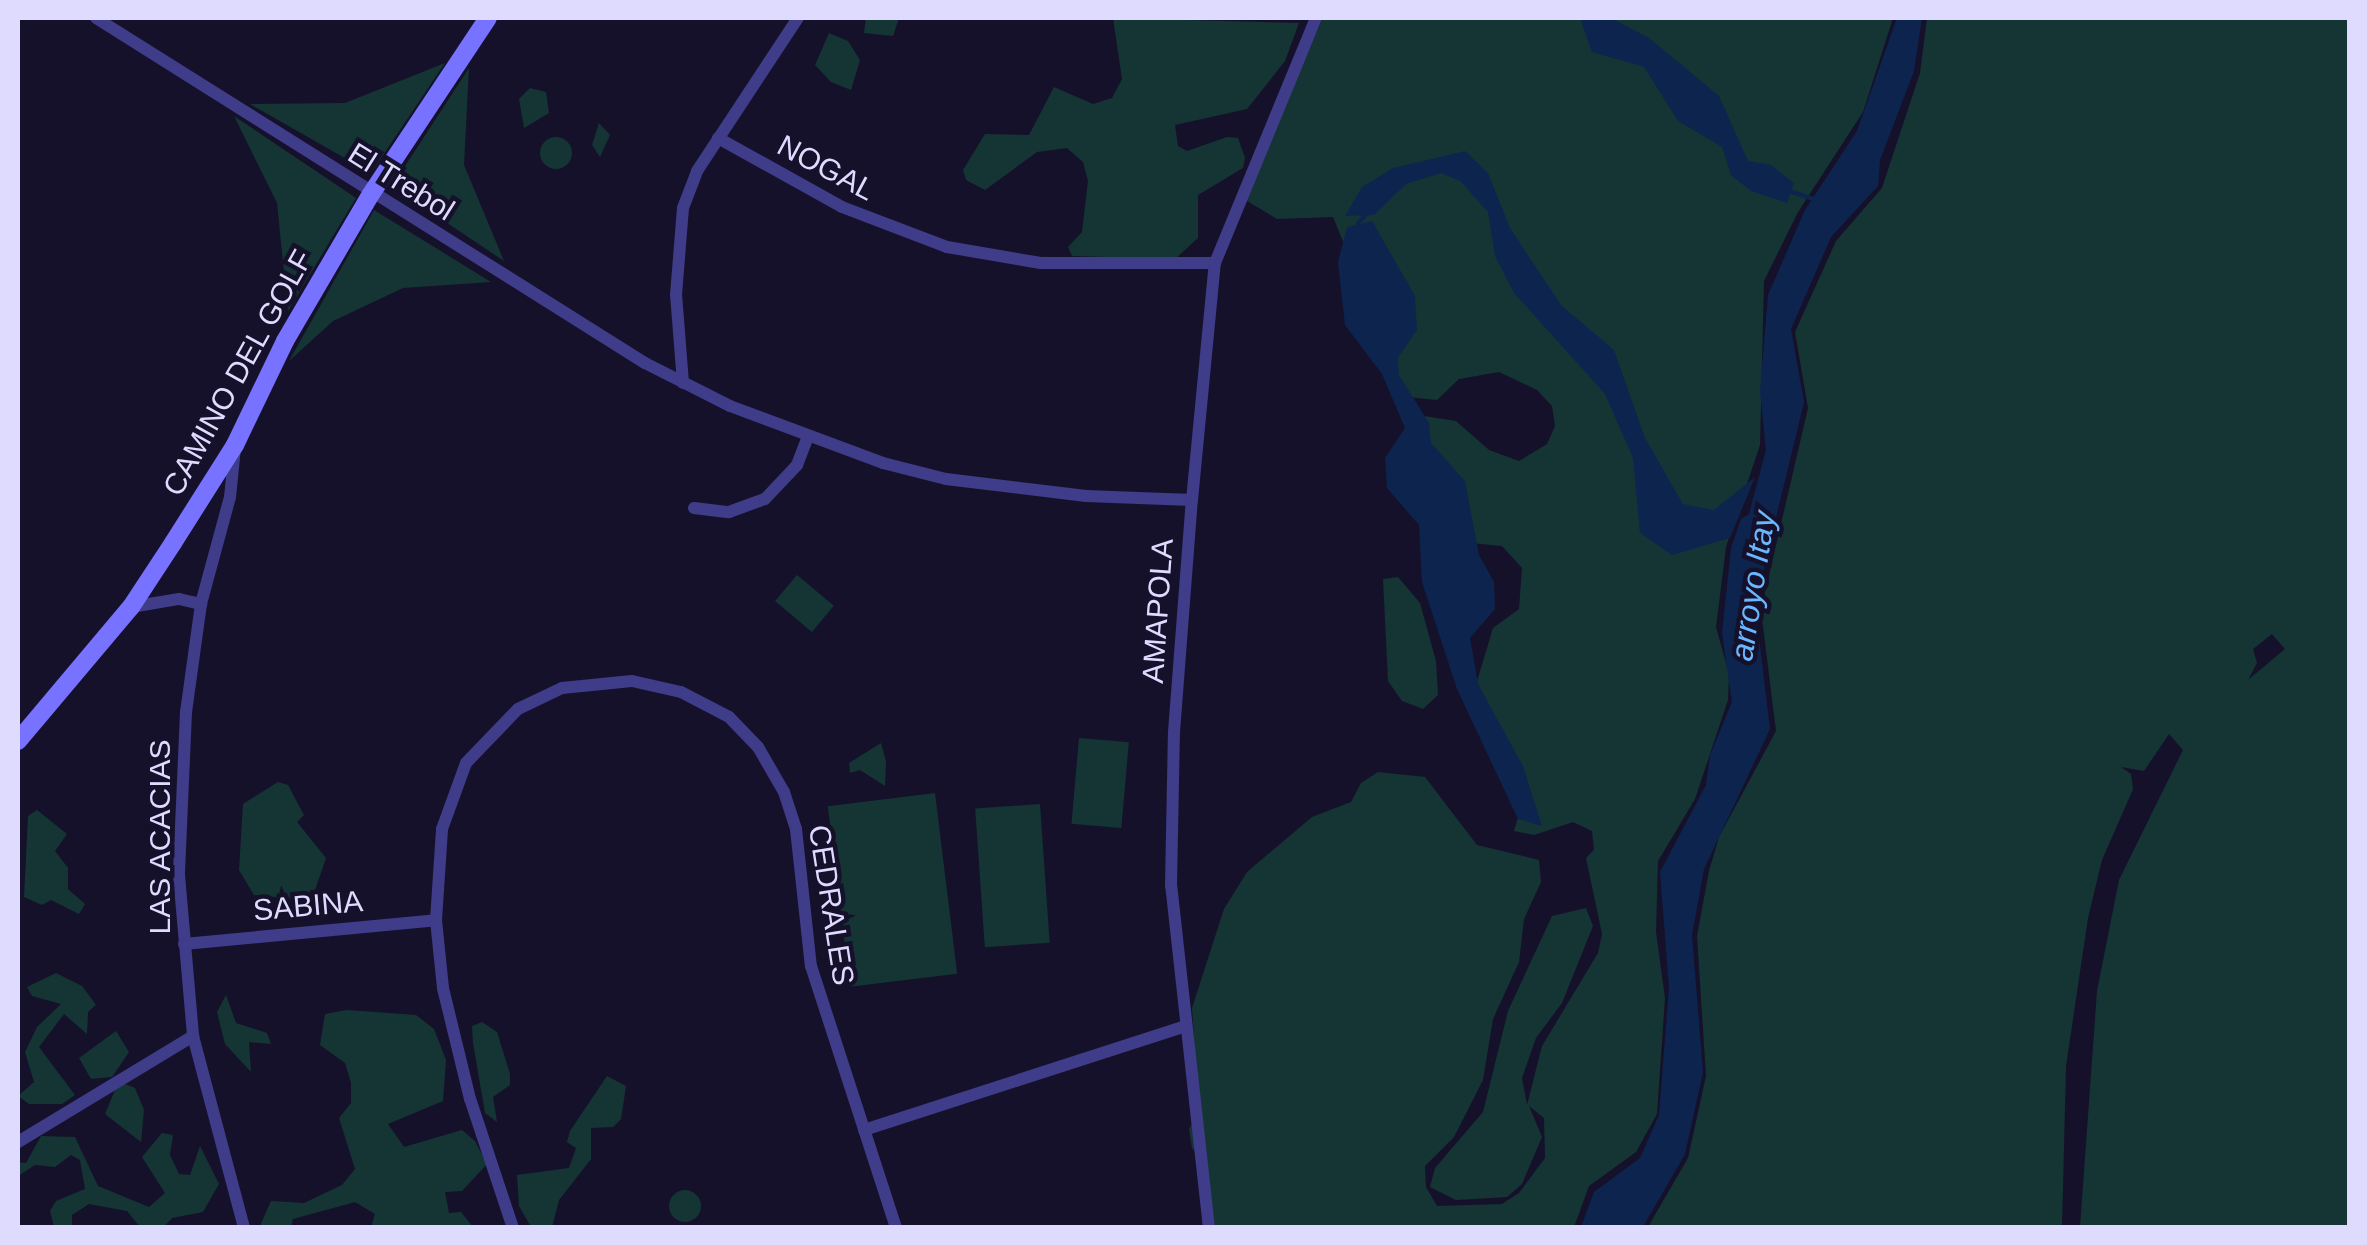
<!DOCTYPE html>
<style>
body{margin:0}
#map{position:relative;width:2367px;height:1245px;overflow:hidden;background:#16112b;font-family:Helvetica,sans-serif}
div>[style]{position:absolute}
.green>*{inset:0;background:#143534;transform-origin:0 0}
.round{border-radius:50%}
.water>*{inset:0;background:#0d244e}
.stream>*{height:4px;margin:-2px;padding:0 2px;transform-origin:2px;border-radius:2px;background:#0d244e}
.street>*{height:12px;margin:-6px;padding:0 6px;transform-origin:6px;border-radius:6px;background:#3f3c8a}
.secondary>*{height:18px;margin:-9px;padding:0 9px;transform-origin:9px;border-radius:9px;background:#7772ff}
span{translate:-50% -50%;white-space:nowrap;text-align:center;line-height:1.15;-webkit-text-stroke:9px #16112b;paint-order:stroke}
.street-label{font-size:30px;color:#dfdbff}
.water-label{font-size:32px;color:#69b8ff;font-style:italic}
.frame{position:absolute;inset:0;border:20px solid #dfdbff;pointer-events:none}
</style>
<div id="map">
<div class="green">
<div style="clip-path:polygon(866px 18px,899px 18px,893px 36px,864px 33px)"></div>
<div style="clip-path:polygon(1113px 18px,1299px 23px,1285px 61px,1247px 109px,1175px 125px,1178px 146px,1187px 151px,1227px 137px,1238px 138px,1245px 158px,1243px 168px,1198px 195px,1198px 238px,1175px 259px,1072px 256px,1068px 247px,1082px 232px,1088px 181px,1083px 162px,1067px 148px,1037px 152px,985px 190px,966px 180px,963px 170px,985px 134px,1029px 135px,1054px 87px,1093px 104px,1112px 98px,1122px 79px)"></div>
<div style="clip-path:polygon(1323px 18px,1893px 18px,1863px 112px,1798px 212px,1764px 281px,1760px 445px,1726px 547px,1716px 627px,1729px 674px,1728px 700px,1695px 799px,1658px 861px,1656px 932px,1665px 998px,1657px 1114px,1636px 1152px,1589px 1186px,1574px 1227px,1209px 1228px,1206px 1163px,1192px 1148px,1189px 1129px,1199px 1110px,1192px 1008px,1224px 909px,1247px 872px,1312px 817px,1351px 802px,1361px 783px,1378px 772px,1425px 777px,1477px 845px,1539px 860px,1541px 882px,1524px 919px,1519px 962px,1493px 1019px,1483px 1080px,1454px 1137px,1425px 1166px,1426px 1187px,1437px 1206px,1502px 1204px,1519px 1193px,1545px 1158px,1544px 1118px,1529px 1106px,1542px 1137px,1522px 1184px,1507px 1197px,1456px 1200px,1430px 1187px,1435px 1168px,1483px 1112px,1508px 1011px,1552px 916px,1586px 908px,1593px 926px,1562px 1003px,1536px 1038px,1522px 1078px,1527px 1105px,1542px 1046px,1598px 953px,1602px 934px,1586px 858px,1594px 850px,1592px 831px,1573px 822px,1534px 835px,1514px 831px,1521px 807px,1475px 688px,1493px 628px,1519px 609px,1522px 568px,1502px 546px,1471px 543px,1416px 423px,1424px 416px,1456px 421px,1489px 450px,1519px 461px,1547px 444px,1555px 426px,1552px 406px,1537px 390px,1499px 372px,1459px 379px,1437px 400px,1407px 397px,1333px 217px,1277px 219px,1244px 199px)"></div>
<div style="clip-path:polygon(evenodd,1927px 18px,2349px 18px,2349px 1227px,2080px 1227px,2097px 991px,2119px 880px,2183px 750px,2169px 734px,2144px 771px,2121px 767px,2131px 774px,2133px 789px,2102px 860px,2088px 918px,2066px 1066px,2062px 1227px,1648px 1227px,1688px 1158px,1706px 1076px,1697px 936px,1709px 871px,1719px 837px,1776px 731px,1761px 610px,1808px 408px,1795px 332px,1836px 241px,1882px 188px,1920px 73px,1927px 18px,2272px 634px,2285px 649px,2248px 680px,2257px 663px,2253px 649px,2272px 634px)"></div>
<div style="clip-path:polygon(829px 33px,848px 41px,860px 60px,851px 90px,831px 82px,815px 65px)"></div>
<div style="clip-path:polygon(445px 63px,371px 173px,250px 104px,345px 103px)"></div>
<div style="clip-path:polygon(469px 68px,464px 165px,504px 261px,392px 186px)"></div>
<div style="clip-path:polygon(530px 88px,546px 92px,549px 113px,524px 128px,519px 99px)"></div>
<div style="clip-path:polygon(234px 116px,356px 198px,288px 311px,277px 203px)"></div>
<div style="clip-path:polygon(599px 123px,610px 135px,600px 157px,592px 145px)"></div>
<div class="round" style="left:540px;top:137px;width:32px;height:32px"></div>
<div style="clip-path:polygon(374px 210px,491px 282px,403px 288px,333px 321px,289px 361px)"></div>
<div style="left:797px;top:575px;width:48px;height:34px;rotate:40deg"></div>
<div style="clip-path:polygon(1398px 577px,1420px 603px,1436px 661px,1438px 695px,1423px 709px,1402px 701px,1388px 681px,1383px 579px)"></div>
<div style="left:1079px;top:738px;width:50px;height:86px;rotate:5deg"></div>
<div style="clip-path:polygon(881px 743px,886px 762px,885px 786px,860px 770px,850px 773px,849px 763px)"></div>
<div style="clip-path:polygon(278px 782px,288px 785px,304px 815px,297px 822px,326px 858px,315px 890px,296px 899px,254px 895px,239px 870px,243px 804px)"></div>
<div style="left:935px;top:793px;width:182px;height:108px;rotate:83deg"></div>
<div style="left:1040px;top:804px;width:139px;height:65px;rotate:86deg"></div>
<div style="clip-path:polygon(37px 810px,67px 834px,55px 851px,68px 868px,68px 889px,85px 904px,79px 914px,51px 900px,42px 905px,24px 897px,28px 816px)"></div>
<div style="clip-path:polygon(56px 973px,82px 986px,96px 1005px,88px 1012px,87px 1034px,64px 1014px,39px 1047px,75px 1095px,62px 1104px,29px 1104px,18px 1096px,34px 1082px,25px 1052px,37px 1027px,61px 1004px,32px 996px,27px 987px)"></div>
<div style="clip-path:polygon(226px 995px,236px 1023px,267px 1033px,271px 1044px,249px 1042px,251px 1072px,225px 1044px,217px 1012px)"></div>
<div style="clip-path:polygon(347px 1010px,416px 1015px,434px 1029px,446px 1060px,443px 1101px,388px 1124px,404px 1147px,462px 1130px,475px 1141px,487px 1164px,462px 1191px,445px 1192px,449px 1213px,461px 1212px,473px 1227px,371px 1227px,375px 1214px,355px 1202px,293px 1219px,291px 1227px,259px 1228px,271px 1201px,304px 1203px,342px 1185px,355px 1169px,339px 1118px,351px 1103px,351px 1083px,345px 1063px,320px 1045px,325px 1014px)"></div>
<div style="clip-path:polygon(482px 1022px,497px 1032px,510px 1074px,510px 1085px,493px 1097px,497px 1122px,485px 1113px,473px 1043px,472px 1026px)"></div>
<div style="clip-path:polygon(116px 1031px,129px 1052px,112px 1077px,91px 1079px,79px 1058px)"></div>
<div style="clip-path:polygon(607px 1076px,626px 1086px,621px 1119px,613px 1127px,591px 1128px,591px 1159px,559px 1200px,552px 1227px,531px 1227px,519px 1206px,517px 1175px,569px 1168px,576px 1148px,567px 1142px,570px 1131px)"></div>
<div style="clip-path:polygon(125px 1084px,135px 1088px,144px 1110px,141px 1142px,105px 1114px,115px 1090px)"></div>
<div style="clip-path:polygon(162px 1133px,173px 1135px,170px 1155px,179px 1174px,190px 1175px,200px 1146px,219px 1184px,203px 1212px,172px 1218px,164px 1227px,140px 1227px,127px 1211px,89px 1204px,72px 1215px,72px 1227px,54px 1227px,50px 1211px,56px 1201px,85px 1189px,80px 1160px,71px 1155px,55px 1167px,35px 1165px,18px 1176px,18px 1162px,26px 1163px,41px 1136px,75px 1137px,98px 1186px,149px 1207px,165px 1193px,142px 1157px)"></div>
<div class="round" style="left:669px;top:1190px;width:32px;height:32px"></div>
</div>
<div class="water">
<div style="clip-path:polygon(1580px 18px,1611px 18px,1649px 38px,1719px 96px,1748px 161px,1771px 165px,1794px 183px,1787px 203px,1751px 191px,1731px 175px,1722px 147px,1678px 121px,1644px 67px,1592px 52px)"></div>
<div style="clip-path:polygon(1897px 18px,1922px 18px,1914px 71px,1880px 160px,1878px 186px,1831px 237px,1791px 329px,1804px 402px,1755px 605px,1770px 729px,1704px 869px,1692px 935px,1703px 1072px,1685px 1154px,1643px 1227px,1581px 1227px,1594px 1192px,1640px 1158px,1659px 1115px,1669px 988px,1660px 872px,1706px 785px,1710px 755px,1732px 702px,1722px 633px,1731px 548px,1741px 519px,1749px 514px,1766px 450px,1760px 391px,1768px 295px,1805px 210px,1857px 131px)"></div>
<div style="clip-path:polygon(1465px 151px,1488px 173px,1510px 228px,1561px 305px,1614px 350px,1645px 438px,1683px 504px,1714px 510px,1755px 477px,1730px 538px,1672px 555px,1640px 533px,1633px 458px,1605px 394px,1514px 293px,1495px 256px,1488px 212px,1460px 181px,1441px 173px,1406px 184px,1374px 215px,1345px 216px,1362px 187px,1393px 168px)"></div>
<div style="clip-path:polygon(1372px 221px,1415px 296px,1417px 330px,1398px 358px,1399px 375px,1429px 423px,1431px 443px,1465px 481px,1479px 555px,1494px 582px,1495px 609px,1470px 638px,1478px 684px,1523px 766px,1542px 826px,1518px 819px,1457px 689px,1422px 582px,1419px 525px,1387px 488px,1385px 458px,1405px 428px,1382px 374px,1345px 325px,1338px 262px,1347px 227px)"></div>
</div>
<div class="stream">
<div style="left:1789px;top:191px;width:25px;rotate:18deg"></div>
<div style="left:1358px;top:223px;width:16px;rotate:-45deg"></div>
</div>
<div class="street">
<div style="left:96px;top:18px;width:648px;rotate:32.15deg"></div>
<div style="left:645px;top:363px;width:95px;rotate:26.8deg"></div>
<div style="left:730px;top:406px;width:163px;rotate:20.4deg"></div>
<div style="left:883px;top:463px;width:65px;rotate:14.3deg"></div>
<div style="left:946px;top:479px;width:141px;rotate:6.9deg"></div>
<div style="left:1086px;top:496px;width:106px;rotate:2.2deg"></div>
<div style="left:718px;top:138px;width:142px;rotate:29.1deg"></div>
<div style="left:842px;top:207px;width:112px;rotate:20.9deg"></div>
<div style="left:947px;top:247px;width:95px;rotate:9.7deg"></div>
<div style="left:1041px;top:263px;width:174px"></div>
<div style="left:683px;top:383px;width:88px;rotate:-94.5deg"></div>
<div style="left:676px;top:295px;width:87px;rotate:-85.4deg"></div>
<div style="left:683px;top:208px;width:40px;rotate:-69deg"></div>
<div style="left:697px;top:171px;width:183px;rotate:-56.6deg"></div>
<div style="left:235px;top:448px;width:49px;rotate:95.8deg"></div>
<div style="left:230px;top:497px;width:111px;rotate:105.2deg"></div>
<div style="left:201px;top:604px;width:109px;rotate:97.9deg"></div>
<div style="left:186px;top:712px;width:163px;rotate:92.5deg"></div>
<div style="left:179px;top:875px;width:162px;rotate:85deg"></div>
<div style="left:193px;top:1036px;width:199px;rotate:75.1deg"></div>
<div style="left:694px;top:508px;width:35px;rotate:7deg"></div>
<div style="left:729px;top:512px;width:38px;rotate:-20deg"></div>
<div style="left:765px;top:499px;width:47px;rotate:-46.7deg"></div>
<div style="left:797px;top:465px;width:30px;rotate:-69deg"></div>
<div style="left:131px;top:607px;width:49px;rotate:-9.5deg"></div>
<div style="left:179px;top:599px;width:23px;rotate:13deg"></div>
<div style="left:184px;top:944px;width:253px;rotate:-5.4deg"></div>
<div style="left:864px;top:1130px;width:335px;rotate:-17.9deg"></div>
<div style="left:18px;top:1142px;width:205px;rotate:-31.2deg"></div>
<div style="left:513px;top:1228px;width:136px;rotate:-108.4deg"></div>
<div style="left:470px;top:1099px;width:114px;rotate:-103.7deg"></div>
<div style="left:443px;top:988px;width:68px;rotate:-95.9deg"></div>
<div style="left:436px;top:920px;width:91px;rotate:-86.2deg"></div>
<div style="left:442px;top:829px;width:70px;rotate:-70deg"></div>
<div style="left:466px;top:763px;width:75px;rotate:-46.1deg"></div>
<div style="left:518px;top:709px;width:49px;rotate:-25.5deg"></div>
<div style="left:562px;top:688px;width:70px;rotate:-5.7deg"></div>
<div style="left:632px;top:681px;width:50px;rotate:12.7deg"></div>
<div style="left:681px;top:692px;width:54px;rotate:27.5deg"></div>
<div style="left:729px;top:717px;width:42px;rotate:46deg"></div>
<div style="left:758px;top:747px;width:52px;rotate:60deg"></div>
<div style="left:784px;top:792px;width:39px;rotate:72deg"></div>
<div style="left:796px;top:829px;width:138px;rotate:83.8deg"></div>
<div style="left:811px;top:966px;width:275px;rotate:72deg"></div>
<div style="left:1209px;top:1228px;width:344px;rotate:-96.3deg"></div>
<div style="left:1171px;top:886px;width:154px;rotate:-88.9deg"></div>
<div style="left:1174px;top:732px;width:233px;rotate:-85.6deg"></div>
<div style="left:1192px;top:500px;width:238px;rotate:-84.5deg"></div>
<div style="left:1215px;top:263px;width:265px;rotate:-67.6deg"></div>
</div>
<div class="secondary">
<div style="left:18px;top:741px;width:175px;rotate:-49.9deg"></div>
<div style="left:131px;top:607px;width:77px;rotate:-56.7deg"></div>
<div style="left:173px;top:543px;width:116px;rotate:-57.7deg"></div>
<div style="left:235px;top:445px;width:115px;rotate:-64.3deg"></div>
<div style="left:285px;top:341px;width:170px;rotate:-59.7deg"></div>
<div style="left:371px;top:194px;width:211px;rotate:-56.4deg"></div>
</div>
<div class="street-label">
<span style="left:826px;top:168px;rotate:28deg">NOGAL</span>
<span style="left:401px;top:182px;rotate:32deg">El Trebol</span>
<span style="left:238px;top:373px;rotate:-61deg">CAMINO DEL GOLF</span>
<span style="left:1158px;top:611px;rotate:-86deg">AMAPOLA</span>
<span style="left:160px;top:837px;rotate:-90deg">LAS ACACIAS</span>
<span style="left:831px;top:905px;rotate:81deg">CEDRALES</span>
<span style="left:308px;top:906px;rotate:-5deg">SABINA</span>
</div>
<div class="water-label">
<span style="left:1753px;top:586px;rotate:-81deg">arroyo Itay</span>
</div>
<div class="frame"></div>
</div>
